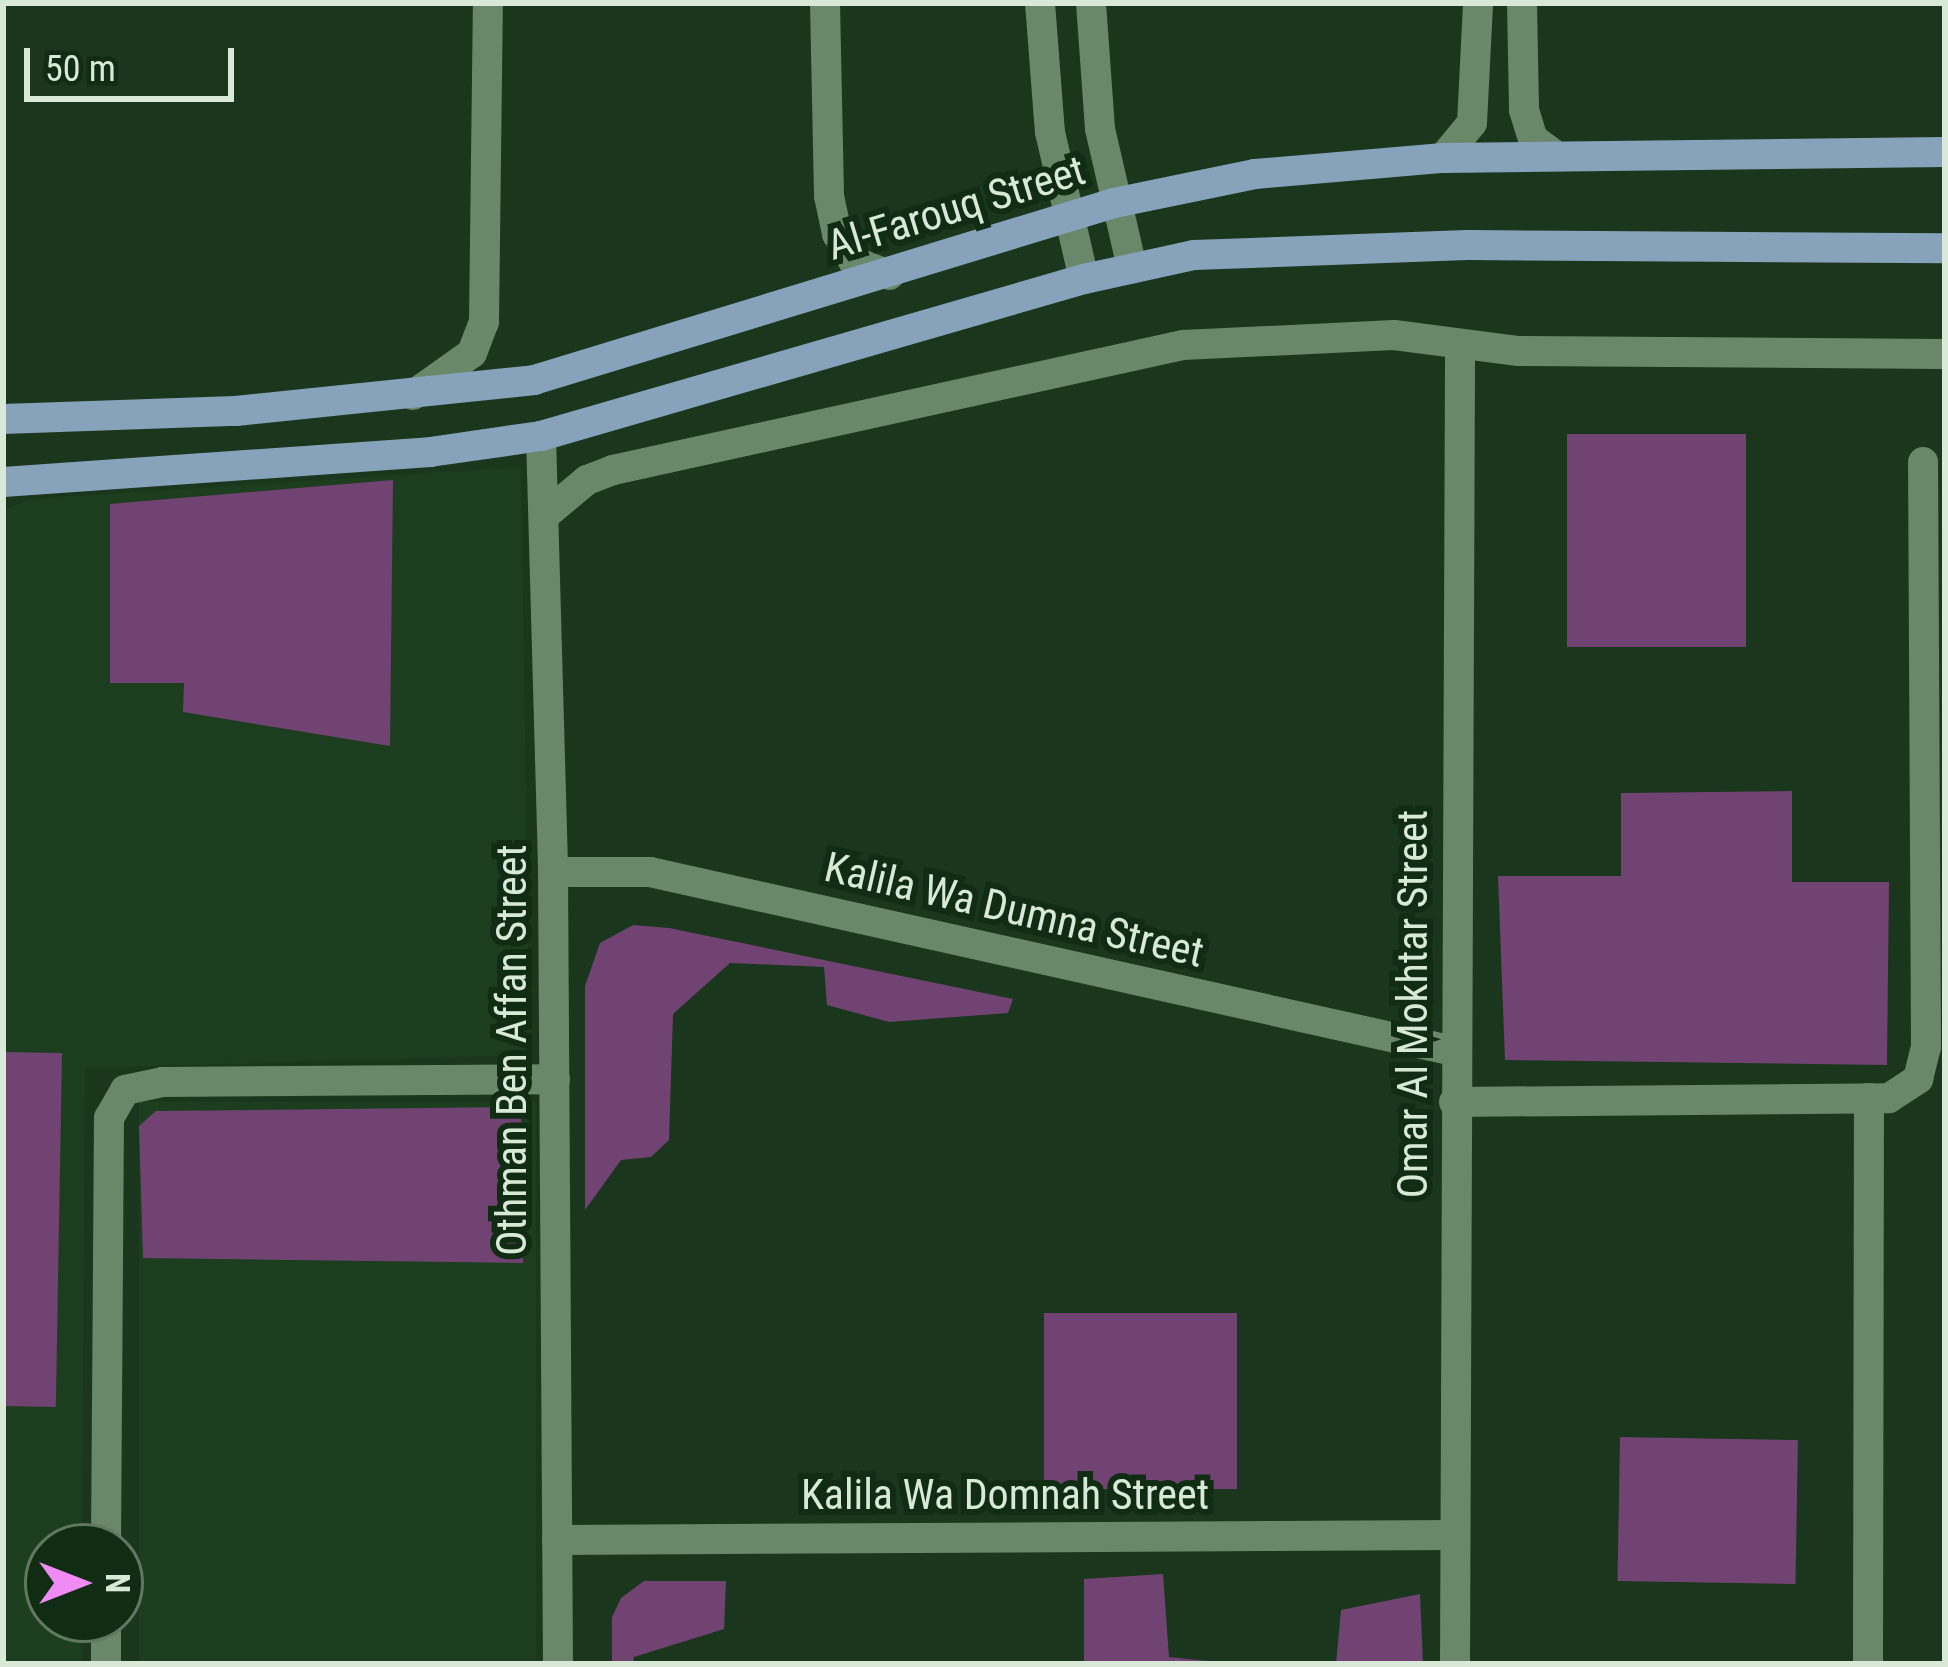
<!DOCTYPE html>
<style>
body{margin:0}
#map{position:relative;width:1948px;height:1667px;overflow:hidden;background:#1a361c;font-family:"Roboto Condensed",sans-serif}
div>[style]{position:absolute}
.built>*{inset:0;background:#1c3e1e;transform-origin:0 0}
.green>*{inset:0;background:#704373;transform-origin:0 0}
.minor>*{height:30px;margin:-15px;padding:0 15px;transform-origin:15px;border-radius:15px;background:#698769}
.major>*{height:30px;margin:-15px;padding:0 15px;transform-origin:15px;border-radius:15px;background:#87a3bb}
span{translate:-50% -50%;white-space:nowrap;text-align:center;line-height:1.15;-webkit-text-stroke:12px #102c12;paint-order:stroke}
.street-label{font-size:42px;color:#d8e9d8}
.frame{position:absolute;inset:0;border:6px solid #d8e9d8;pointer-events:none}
.north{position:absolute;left:24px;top:1523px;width:120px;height:120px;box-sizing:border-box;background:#102c12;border:3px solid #607861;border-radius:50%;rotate:90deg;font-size:33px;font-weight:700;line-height:48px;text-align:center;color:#d8e9d8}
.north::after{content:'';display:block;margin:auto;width:42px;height:54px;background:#f08bf6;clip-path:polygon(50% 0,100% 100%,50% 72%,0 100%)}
.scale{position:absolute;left:24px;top:48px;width:210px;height:54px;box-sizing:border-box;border:6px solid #d8e9d8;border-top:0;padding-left:15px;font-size:36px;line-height:42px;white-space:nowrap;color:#d8e9d8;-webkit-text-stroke:9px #102c12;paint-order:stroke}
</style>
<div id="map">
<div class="built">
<div style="clip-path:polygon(521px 467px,530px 1055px,85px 1068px,82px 1547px,48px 1547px,48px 1619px,82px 1619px,82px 1664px,3px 1664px,3px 510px,31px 499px)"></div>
<div style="left:139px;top:1102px;width:397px;height:562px"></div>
</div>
<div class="green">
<div style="left:1746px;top:434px;width:213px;height:179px;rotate:90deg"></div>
<div style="clip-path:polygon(393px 480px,390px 746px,183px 712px,184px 683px,110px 683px,110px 504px)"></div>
<div style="clip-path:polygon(1792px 791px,1792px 882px,1889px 882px,1887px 1065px,1505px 1060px,1498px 876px,1621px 876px,1621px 793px)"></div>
<div style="clip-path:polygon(633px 925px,669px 928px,1013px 999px,1008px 1013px,889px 1022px,827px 1005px,824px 967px,730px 963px,673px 1014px,669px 1140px,651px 1157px,621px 1160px,585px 1210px,585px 986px,600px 943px)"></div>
<div style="left:3px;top:1052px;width:59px;height:354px;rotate:1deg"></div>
<div style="clip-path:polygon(521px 1107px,523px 1263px,143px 1258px,139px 1126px,156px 1111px)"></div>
<div style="left:1237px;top:1313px;width:176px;height:193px;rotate:90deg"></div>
<div style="left:1620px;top:1437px;width:178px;height:144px;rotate:1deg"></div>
<div style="clip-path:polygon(1163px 1574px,1169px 1657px,1238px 1664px,1084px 1664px,1084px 1579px)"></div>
<div style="clip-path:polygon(644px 1581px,726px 1581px,724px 1629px,634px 1657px,633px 1664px,612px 1664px,612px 1617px,621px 1598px)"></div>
<div style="clip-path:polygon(1420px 1594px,1423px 1664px,1336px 1664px,1341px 1610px)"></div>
</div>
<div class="minor">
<div style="left:825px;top:3px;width:193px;rotate:88.8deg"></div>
<div style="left:829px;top:196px;width:39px;rotate:78deg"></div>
<div style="left:837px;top:234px;width:31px;rotate:59deg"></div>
<div style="left:853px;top:261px;width:39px;rotate:21deg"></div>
<div style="left:1040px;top:3px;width:129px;rotate:85.6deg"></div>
<div style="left:1050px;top:132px;width:151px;rotate:77deg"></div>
<div style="left:1091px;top:3px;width:126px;rotate:85.9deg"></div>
<div style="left:1100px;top:129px;width:143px;rotate:77deg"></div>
<div style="left:1522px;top:3px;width:107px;rotate:88.9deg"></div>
<div style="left:1524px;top:110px;width:30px;rotate:73deg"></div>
<div style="left:1533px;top:139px;width:29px;rotate:36deg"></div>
<div style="left:1443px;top:158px;width:45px;rotate:-50.4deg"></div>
<div style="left:1472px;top:123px;width:120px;rotate:-87.1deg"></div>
<div style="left:413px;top:395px;width:72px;rotate:-35.4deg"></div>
<div style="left:472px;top:353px;width:33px;rotate:-69deg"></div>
<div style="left:484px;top:322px;width:319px;rotate:-89.3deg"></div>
<div style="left:541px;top:436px;width:436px;rotate:88.4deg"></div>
<div style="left:553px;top:872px;width:792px;rotate:89.64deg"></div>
<div style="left:545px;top:515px;width:55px;rotate:-39.8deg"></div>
<div style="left:587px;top:480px;width:28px;rotate:-21deg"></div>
<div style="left:613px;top:470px;width:584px;rotate:-12.37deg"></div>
<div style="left:1183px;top:345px;width:211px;rotate:-2.7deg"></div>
<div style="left:1394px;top:335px;width:126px;rotate:7.3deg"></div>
<div style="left:1519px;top:351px;width:426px;rotate:0.4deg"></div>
<div style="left:553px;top:872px;width:97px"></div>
<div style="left:650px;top:872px;width:824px;rotate:12.55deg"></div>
<div style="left:1454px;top:1102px;width:435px;rotate:-0.5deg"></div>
<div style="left:1889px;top:1098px;width:35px;rotate:-33deg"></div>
<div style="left:1918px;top:1079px;width:33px;rotate:-76deg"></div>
<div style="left:1926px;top:1047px;width:585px;rotate:-90.29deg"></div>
<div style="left:557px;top:1540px;width:897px;rotate:-0.32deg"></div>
<div style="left:106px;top:1547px;width:429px;rotate:-89.6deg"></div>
<div style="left:109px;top:1118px;width:32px;rotate:-60deg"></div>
<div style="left:125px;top:1090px;width:38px;rotate:-12deg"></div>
<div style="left:162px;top:1082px;width:393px;rotate:-0.4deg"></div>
<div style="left:106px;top:1664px;width:45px;rotate:-90deg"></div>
<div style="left:1455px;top:1664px;width:1320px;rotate:-89.78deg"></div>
<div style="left:1868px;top:1664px;width:566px;rotate:-89.9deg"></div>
</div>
<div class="major">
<div style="left:3px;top:419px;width:233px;rotate:-2deg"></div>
<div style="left:236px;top:411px;width:300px;rotate:-5.9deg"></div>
<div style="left:534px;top:380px;width:606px;rotate:-16.97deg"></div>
<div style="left:1114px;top:203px;width:144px;rotate:-11.6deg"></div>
<div style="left:1255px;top:174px;width:189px;rotate:-4.9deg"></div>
<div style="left:1443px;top:158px;width:502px;rotate:-0.68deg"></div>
<div style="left:3px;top:482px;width:428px;rotate:-4deg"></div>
<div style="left:430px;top:452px;width:112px;rotate:-8.2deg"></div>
<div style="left:541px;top:436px;width:565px;rotate:-16.13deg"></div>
<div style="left:1084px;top:279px;width:113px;rotate:-12.3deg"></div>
<div style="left:1194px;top:255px;width:273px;rotate:-2.1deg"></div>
<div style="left:1467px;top:245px;width:478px;rotate:0.4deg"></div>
</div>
<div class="street-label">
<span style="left:956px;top:208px;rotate:-17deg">Al-Farouq Street</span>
<span style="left:1014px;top:910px;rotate:13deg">Kalila Wa Dumna Street</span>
<span style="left:1413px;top:1004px;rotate:-90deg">Omar Al Mokhtar Street</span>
<span style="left:512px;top:1050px;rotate:-90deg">Othman Ben Affan Street</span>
<span style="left:1005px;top:1495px">Kalila Wa Domnah Street</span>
</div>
<div class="frame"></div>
<div class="north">N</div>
<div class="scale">50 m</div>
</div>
